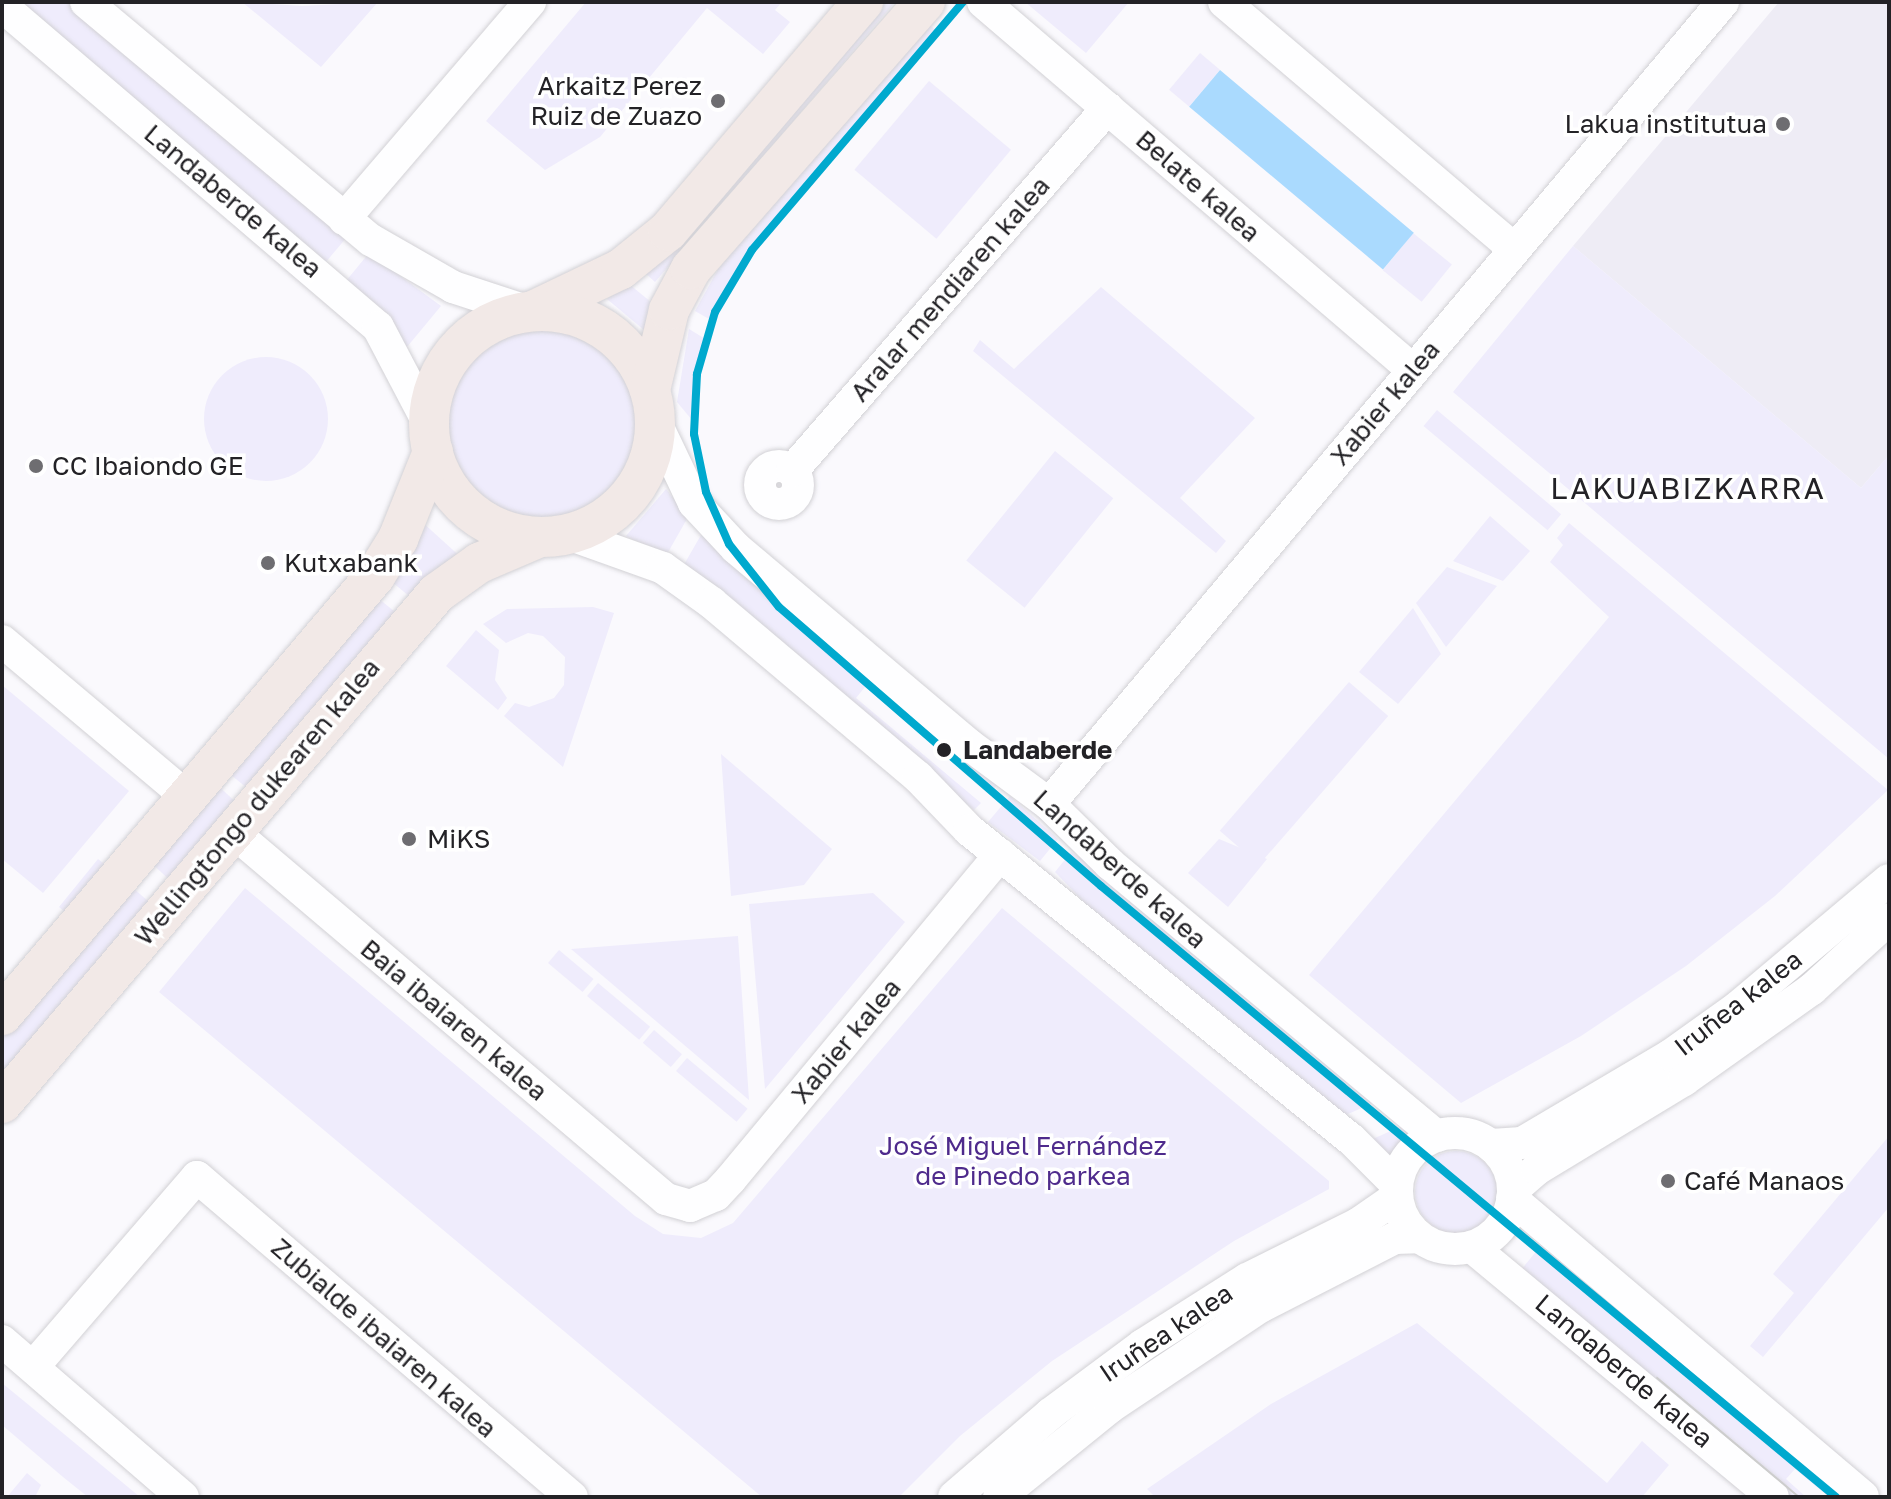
<!DOCTYPE html>
<meta charset="utf-8">
<style>
body{margin:0}
#map{position:relative;width:1891px;height:1499px;overflow:hidden;background:#faf9fd;font-family:"Golos Text",sans-serif}
div>[style]{position:absolute}
.built>*{inset:0;background:#eeecf5}
.green>*{inset:0;background:#efecfc;transform-origin:0 0}
.round{border-radius:50%}
.water>*{inset:0;background:#aadafe;transform-origin:0 0}
.roads{filter:drop-shadow(0 0 2px #d2d1d5) drop-shadow(0 0 2px #d2d1d5)}
.minor>*{height:32px;margin:-16px;padding:0 16px;transform-origin:16px;border-radius:16px;background:#fefeff}
.minor>.ring{margin:-16px;padding:0;box-sizing:content-box;background:none;border:32px solid #fefeff;border-radius:50%}
.major>*{height:40px;margin:-20px;padding:0 20px;transform-origin:20px;border-radius:20px;background:#f2e9e7}
.major>.ring{margin:-20px;padding:0;box-sizing:content-box;background:none;border:40px solid #f2e9e7;border-radius:50%}
.tram>*{height:2px;margin:-1px;padding:0 1px;transform-origin:1px;border-radius:1px;background:#cdcdcd}
.tram-1>*{height:8px;margin:-4px;padding:0 4px;transform-origin:4px;border-radius:4px;background:#00a9ce}
.dots>*{width:22px;height:22px;translate:-50% -50%;box-sizing:border-box;border:4px solid #fff;border-radius:50%}
span{translate:-50% -50%;white-space:nowrap;text-align:center;line-height:1.15;-webkit-text-stroke:7px #fff;paint-order:stroke}
.poi-label{font-size:26px;color:#232226}
.right{translate:-100% -50%;text-align:right}
.left{translate:0 -50%;text-align:left}
.street-label{font-size:26px;color:#232226}
.stop-label{font-size:26px;color:#232226;font-weight:700}
.park-label{font-size:26px;color:#4e2a8c}
.quarter-label{font-size:30px;color:#232226;letter-spacing:2px}
.frame{position:absolute;inset:0;border:4px solid #232226;pointer-events:none}
</style>
<div id="map">
<div class="built">
<div style="clip-path:polygon(1779px 2px,1889px 2px,1889px 455px,1861px 488px,1573px 246px)"></div>
</div>
<div class="green">
<div style="clip-path:polygon(14px 2px,70px 2px,347px 237px,325px 263px)"></div>
<div style="clip-path:polygon(242px 2px,302px 6px,378px 2px,321px 67px)"></div>
<div style="clip-path:polygon(586px 2px,782px 2px,775px 10px,790px 22px,763px 54px,707px 8px,600px 137px,545px 170px,486px 121px)"></div>
<div style="clip-path:polygon(879px 2px,895px 2px,655px 282px,644px 272px)"></div>
<div style="clip-path:polygon(1025px 2px,1129px 2px,1086px 53px)"></div>
<div style="clip-path:polygon(924px 20px,940px 34px,750px 257px,725px 296px,716px 323px,695px 311px,727px 253px)"></div>
<div style="left:1200px;top:53px;width:26px;height:48px;rotate:40deg"></div>
<div style="left:929px;top:81px;width:107px;height:116px;rotate:40deg"></div>
<div style="left:1413px;top:233px;width:50px;height:48px;rotate:39deg"></div>
<div style="clip-path:polygon(1573px 246px,1861px 488px,1889px 455px,1889px 759px,1453px 392px)"></div>
<div style="clip-path:polygon(369px 253px,441px 306px,407px 347px,346px 281px)"></div>
<div style="clip-path:polygon(629px 284px,657px 307px,644px 330px,607px 299px)"></div>
<div style="clip-path:polygon(1101px 287px,1255px 418px,1180px 498px,1226px 541px,1216px 553px,973px 351px,980px 340px,1014px 369px)"></div>
<div class="round" style="left:442px;top:325px;width:198px;height:198px"></div>
<div style="clip-path:polygon(689px 329px,707px 340px,698px 384px,697px 426px,677px 402px)"></div>
<div class="round" style="left:204px;top:357px;width:124px;height:124px"></div>
<div style="left:1437px;top:410px;width:162px;height:21px;rotate:40deg"></div>
<div style="left:1055px;top:451px;width:75px;height:141px;rotate:39deg"></div>
<div style="clip-path:polygon(666px 489px,688px 517px,666px 556px,626px 536px)"></div>
<div style="clip-path:polygon(1490px 516px,1530px 551px,1503px 581px,1453px 561px)"></div>
<div style="clip-path:polygon(421px 521px,464px 560px,415px 601px,386px 577px)"></div>
<div style="clip-path:polygon(1569px 523px,1888px 790px,1775px 896px,1686px 966px,1581px 1036px,1461px 1103px,1309px 975px,1609px 617px,1550px 562px,1563px 545px,1557px 538px)"></div>
<div style="clip-path:polygon(701px 535px,997px 785px,991px 792px,865px 687px,856px 698px,981px 803px,974px 810px,682px 568px)"></div>
<div style="clip-path:polygon(1447px 567px,1497px 586px,1446px 647px,1416px 603px)"></div>
<div style="left:373px;top:594px;width:36px;height:230px;rotate:39deg"></div>
<div style="clip-path:polygon(593px 607px,614px 613px,563px 767px,504px 716px,515px 703px,529px 707px,554px 698px,564px 685px,565px 657px,543px 636px,528px 633px,506px 643px,483px 624px,507px 609px)"></div>
<div style="clip-path:polygon(1413px 608px,1441px 654px,1398px 704px,1359px 672px)"></div>
<div style="clip-path:polygon(476px 630px,499px 650px,495px 680px,507px 698px,498px 710px,446px 666px)"></div>
<div style="left:1349px;top:682px;width:52px;height:197px;rotate:41deg"></div>
<div style="clip-path:polygon(2px 685px,129px 791px,43px 893px,2px 859px)"></div>
<div style="clip-path:polygon(721px 754px,832px 849px,804px 885px,731px 896px)"></div>
<div style="left:213px;top:781px;width:35px;height:102px;rotate:43deg"></div>
<div style="clip-path:polygon(1010px 796px,1058px 839px,1040px 861px,988px 822px)"></div>
<div style="clip-path:polygon(1219px 839px,1267px 859px,1228px 907px,1188px 873px)"></div>
<div style="clip-path:polygon(1071px 852px,1101px 870px,1373px 1103px,1339px 1118px,1084px 902px,1055px 872px)"></div>
<div style="clip-path:polygon(98px 859px,111px 869px,70px 916px,59px 907px)"></div>
<div style="clip-path:polygon(127px 883px,154px 906px,2px 1085px,2px 1029px)"></div>
<div style="clip-path:polygon(245px 888px,635px 1216px,663px 1234px,701px 1238px,733px 1223px,1002px 908px,1329px 1181px,1329px 1189px,1234px 1241px,1052px 1361px,960px 1436px,899px 1497px,762px 1497px,159px 992px)"></div>
<div style="clip-path:polygon(873px 893px,905px 922px,765px 1089px,749px 904px)"></div>
<div style="clip-path:polygon(738px 936px,749px 1100px,571px 949px)"></div>
<div style="left:559px;top:950px;width:45px;height:17px;rotate:40deg"></div>
<div style="left:598px;top:983px;width:68px;height:17px;rotate:40deg"></div>
<div style="left:654px;top:1030px;width:37px;height:17px;rotate:41deg"></div>
<div style="left:687px;top:1058px;width:79px;height:17px;rotate:40deg"></div>
<div style="clip-path:polygon(1402px 1126px,1411px 1134px,1394px 1157px,1387px 1159px,1366px 1142px)"></div>
<div style="clip-path:polygon(1889px 1136px,1889px 1207px,1763px 1357px,1750px 1346px,1794px 1293px,1773px 1274px)"></div>
<div class="round" style="left:1415px;top:1151px;width:82px;height:82px"></div>
<div style="clip-path:polygon(1543px 1243px,1844px 1497px,1829px 1497px,1795px 1469px,1786px 1479px,1806px 1497px,1791px 1497px,1521px 1270px)"></div>
<div style="clip-path:polygon(1417px 1323px,1607px 1483px,1642px 1441px,1669px 1465px,1642px 1497px,1155px 1497px,1147px 1489px,1271px 1404px)"></div>
<div style="clip-path:polygon(2px 1383px,58px 1429px,140px 1497px,88px 1497px,63px 1477px,2px 1425px)"></div>
<div style="clip-path:polygon(27px 1473px,41px 1485px,35px 1497px,7px 1497px)"></div>
</div>
<div class="water">
<div style="left:1220px;top:70px;width:253px;height:48px;rotate:40deg"></div>
</div>
<div class="roads">
<div class="minor">
<div style="left:86px;top:2px;width:371px;rotate:39.9deg"></div>
<div style="left:371px;top:240px;width:95px;rotate:29.8deg"></div>
<div style="left:453px;top:287px;width:77px;rotate:18.2deg"></div>
<div style="left:983px;top:2px;width:566px;rotate:40.56deg"></div>
<div style="left:1224px;top:2px;width:381px;rotate:40.4deg"></div>
<div style="left:2px;top:6px;width:494px;rotate:40.5deg"></div>
<div style="left:378px;top:327px;width:110px;rotate:62.3deg"></div>
<div style="left:344px;top:219px;width:286px;rotate:-49.4deg"></div>
<div style="left:655px;top:421px;width:91px;rotate:64.6deg"></div>
<div style="left:694px;top:503px;width:62px;rotate:47deg"></div>
<div style="left:736px;top:548px;width:304px;rotate:40.2deg"></div>
<div style="left:968px;top:744px;width:101px;rotate:36.5deg"></div>
<div style="left:1049px;top:804px;width:86px;rotate:44.5deg"></div>
<div style="left:1110px;top:864px;width:425px;rotate:39.8deg"></div>
<div class="ring" style="left:760px;top:466px;width:6px;height:6px"></div>
<div style="left:792px;top:471px;width:481px;rotate:-49deg"></div>
<div style="left:568px;top:534px;width:101px;rotate:19.7deg"></div>
<div style="left:663px;top:568px;width:60px;rotate:35.5deg"></div>
<div style="left:712px;top:603px;width:270px;rotate:40.2deg"></div>
<div style="left:918px;top:777px;width:74px;rotate:46.1deg"></div>
<div style="left:969px;top:830px;width:491px;rotate:39deg"></div>
<div style="left:1351px;top:1139px;width:65px;rotate:45deg"></div>
<div style="left:2px;top:641px;width:242px;rotate:40.1deg"></div>
<div style="left:1049px;top:804px;width:1048px;rotate:-49.96deg"></div>
<div style="left:232px;top:831px;width:569px;rotate:40.3deg"></div>
<div style="left:666px;top:1199px;width:25px;rotate:16deg"></div>
<div style="left:690px;top:1206px;width:28px;rotate:-23deg"></div>
<div style="left:716px;top:1195px;width:21px;rotate:-47deg"></div>
<div style="left:730px;top:1180px;width:423px;rotate:-50.3deg"></div>
<div class="ring" style="left:1397px;top:1133px;width:84px;height:84px"></div>
<div style="left:1491px;top:1145px;width:31px;rotate:-4deg"></div>
<div style="left:1522px;top:1143px;width:173px;rotate:-30.6deg"></div>
<div style="left:1671px;top:1055px;width:82px;rotate:-35.6deg"></div>
<div style="left:1738px;top:1007px;width:197px;rotate:-40.1deg"></div>
<div style="left:1513px;top:1190px;width:32px;rotate:-41deg"></div>
<div style="left:1537px;top:1169px;width:172px;rotate:-31.2deg"></div>
<div style="left:1684px;top:1080px;width:157px;rotate:-35.4deg"></div>
<div style="left:1812px;top:989px;width:104px;rotate:-42.3deg"></div>
<div style="left:1512px;top:1199px;width:460px;rotate:40.3deg"></div>
<div style="left:1472px;top:1247px;width:391px;rotate:39.7deg"></div>
<div style="left:2px;top:1341px;width:239px;rotate:40.8deg"></div>
<div style="left:33px;top:1367px;width:251px;rotate:-49.2deg"></div>
<div style="left:197px;top:1177px;width:493px;rotate:40.5deg"></div>
<div style="left:954px;top:1497px;width:127px;rotate:-40.8deg"></div>
<div style="left:1050px;top:1414px;width:116px;rotate:-36.6deg"></div>
<div style="left:1143px;top:1345px;width:123px;rotate:-32.4deg"></div>
<div style="left:1247px;top:1279px;width:124px;rotate:-26.4deg"></div>
<div style="left:1358px;top:1224px;width:47px;rotate:-34.7deg"></div>
<div style="left:999px;top:1497px;width:143px;rotate:-39deg"></div>
<div style="left:1110px;top:1407px;width:180px;rotate:-33.7deg"></div>
<div style="left:1260px;top:1307px;width:152px;rotate:-27.1deg"></div>
<div style="left:1395px;top:1238px;width:23px;rotate:-2deg"></div>
</div>
<div class="major">
<div style="left:535px;top:310px;width:95px;rotate:-25.5deg"></div>
<div style="left:621px;top:269px;width:60px;rotate:-39deg"></div>
<div style="left:668px;top:231px;width:301px;rotate:-49.6deg"></div>
<div class="ring" style="left:429px;top:311px;width:186px;height:186px"></div>
<div style="left:650px;top:390px;width:82px;rotate:-76.6deg"></div>
<div style="left:669px;top:310px;width:47px;rotate:-61.8deg"></div>
<div style="left:691px;top:269px;width:355px;rotate:-48.8deg"></div>
<div style="left:2px;top:1015px;width:576px;rotate:-49.65deg"></div>
<div style="left:375px;top:576px;width:44px;rotate:-58.1deg"></div>
<div style="left:398px;top:539px;width:94px;rotate:-68.1deg"></div>
<div style="left:2px;top:1103px;width:670px;rotate:-49.54deg"></div>
<div style="left:437px;top:593px;width:52px;rotate:-35.5deg"></div>
<div style="left:479px;top:563px;width:66px;rotate:-23.1deg"></div>
</div>
</div>
<div class="tram">
<div style="left:1657px;top:1378px;width:185px;rotate:40deg"></div>
</div>
<div class="tram-1">
<div style="left:963px;top:2px;width:326px;rotate:130.4deg"></div>
<div style="left:752px;top:250px;width:72px;rotate:120.8deg"></div>
<div style="left:715px;top:312px;width:65px;rotate:106.2deg"></div>
<div style="left:697px;top:374px;width:60px;rotate:92.9deg"></div>
<div style="left:694px;top:434px;width:59px;rotate:78.3deg"></div>
<div style="left:706px;top:492px;width:57px;rotate:66.1deg"></div>
<div style="left:729px;top:544px;width:80px;rotate:51.6deg"></div>
<div style="left:779px;top:607px;width:426px;rotate:40.9deg"></div>
<div style="left:1101px;top:886px;width:956px;rotate:39.74deg"></div>
</div>
<div class="dots">
<div style="left:718px;top:101px;background:#6e6d71"></div>
<div style="left:1783px;top:124px;background:#6e6d71"></div>
<div style="left:36px;top:466px;background:#6e6d71"></div>
<div style="left:268px;top:563px;background:#6e6d71"></div>
<div style="left:944px;top:750px;background:#232226"></div>
<div style="left:409px;top:839px;background:#6e6d71"></div>
<div style="left:1668px;top:1181px;background:#6e6d71"></div>
</div>
<div class="poi-label">
<span class="right" style="left:702px;top:101px">Arkaitz Perez<br>Ruiz de Zuazo</span>
<span class="right" style="left:1767px;top:124px">Lakua institutua</span>
<span class="left" style="left:52px;top:466px">CC Ibaiondo GE</span>
<span class="left" style="left:284px;top:563px">Kutxabank</span>
<span class="left" style="left:427px;top:839px">MiKS</span>
<span class="left" style="left:1684px;top:1181px">Café Manaos</span>
</div>
<div class="street-label">
<span style="left:1198px;top:186px;rotate:41deg">Belate kalea</span>
<span style="left:233px;top:201px;rotate:40deg">Landaberde kalea</span>
<span style="left:950px;top:289px;rotate:-49deg">Aralar mendiaren kalea</span>
<span style="left:1385px;top:403px;rotate:-50deg">Xabier kalea</span>
<span style="left:257px;top:802px;rotate:-50deg">Wellingtongo dukearen kalea</span>
<span style="left:1120px;top:869px;rotate:42deg">Landaberde kalea</span>
<span style="left:1738px;top:1003px;rotate:-38deg">Iruñea kalea</span>
<span style="left:454px;top:1020px;rotate:40deg">Baia ibaiaren kalea</span>
<span style="left:846px;top:1041px;rotate:-50deg">Xabier kalea</span>
<span style="left:1166px;top:1333px;rotate:-34deg">Iruñea kalea</span>
<span style="left:384px;top:1338px;rotate:41deg">Zubialde ibaiaren kalea</span>
<span style="left:1624px;top:1371px;rotate:40deg">Landaberde kalea</span>
</div>
<div class="stop-label">
<span class="left" style="left:963px;top:750px">Landaberde</span>
</div>
<div class="park-label">
<span style="left:1023px;top:1161px">José Miguel Fernández<br>de Pinedo parkea</span>
</div>
<div class="quarter-label">
<span style="left:1688px;top:488px">LAKUABIZKARRA</span>
</div>
<div class="frame"></div>
</div>
